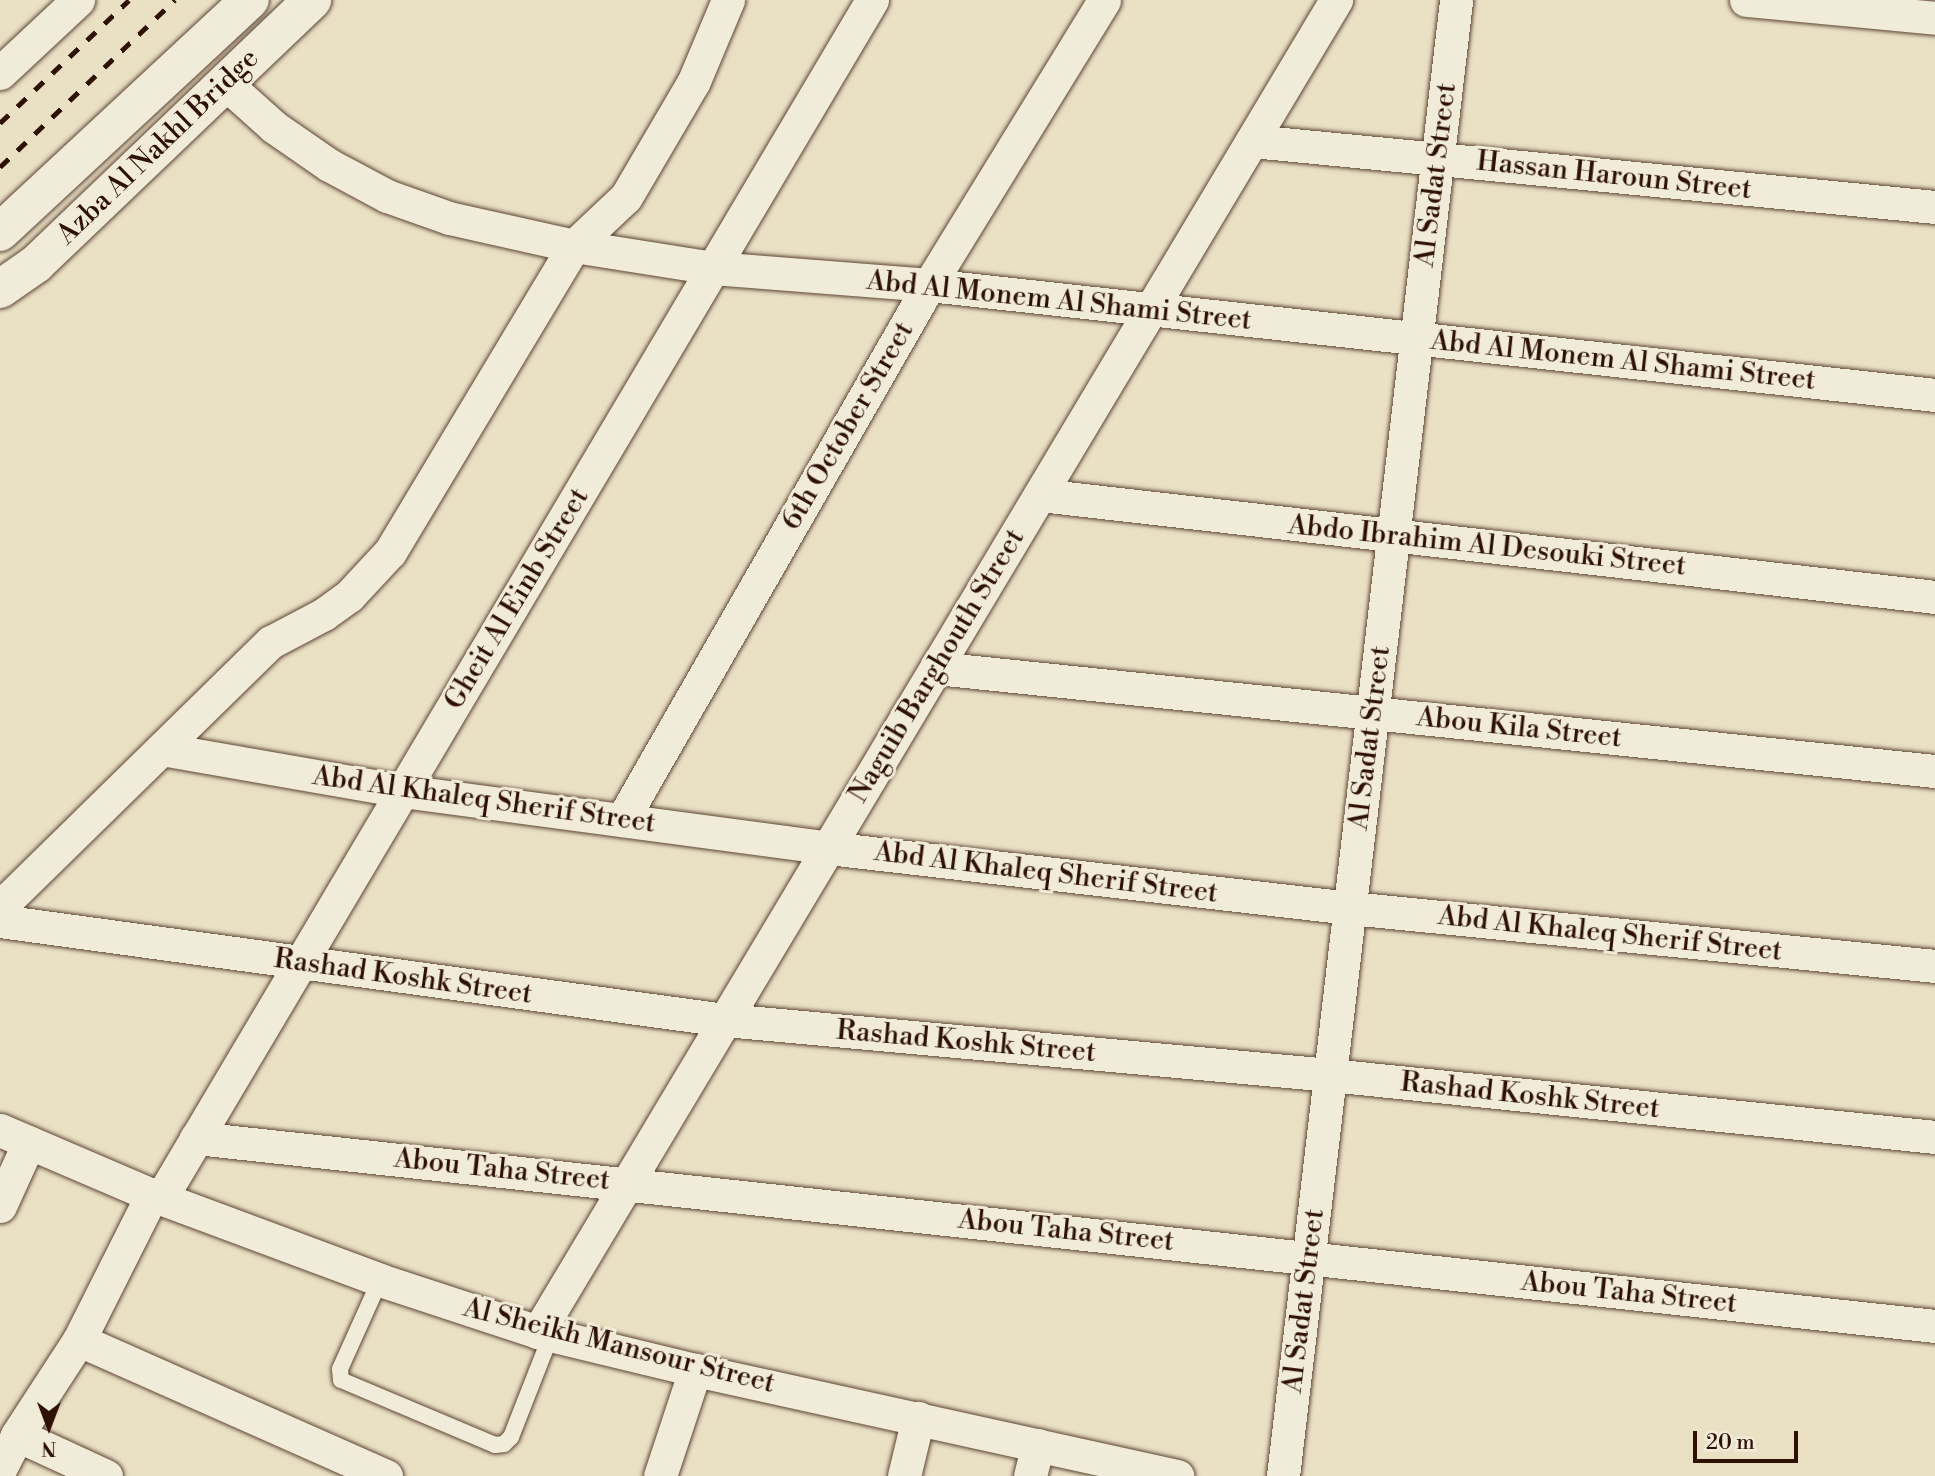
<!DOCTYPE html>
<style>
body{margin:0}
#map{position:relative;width:1935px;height:1476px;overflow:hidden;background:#eae0c4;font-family:"Libre Bodoni",serif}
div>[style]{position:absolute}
.roads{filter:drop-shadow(0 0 2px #5d4533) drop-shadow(0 0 2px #5d4533)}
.service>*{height:16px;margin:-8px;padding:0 8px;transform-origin:8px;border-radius:8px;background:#f1ebd9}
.minor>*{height:33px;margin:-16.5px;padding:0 16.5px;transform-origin:16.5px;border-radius:16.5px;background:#f1ebd9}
.secondary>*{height:38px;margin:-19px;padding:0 19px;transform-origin:19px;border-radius:19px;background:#f1ebd9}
.rail>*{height:5px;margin-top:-2.5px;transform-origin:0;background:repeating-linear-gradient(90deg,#2e1103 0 12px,transparent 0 24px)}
span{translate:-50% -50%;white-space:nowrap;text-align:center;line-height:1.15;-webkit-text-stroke:6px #f1ebd9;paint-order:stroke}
.street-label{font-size:28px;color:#2e1103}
.north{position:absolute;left:14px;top:1392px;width:70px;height:70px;-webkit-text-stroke:5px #f1ebd9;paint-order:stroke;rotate:180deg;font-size:19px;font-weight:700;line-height:28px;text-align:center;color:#2e1103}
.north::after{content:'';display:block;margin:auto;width:24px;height:32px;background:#2e1103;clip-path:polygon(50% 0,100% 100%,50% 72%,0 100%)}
.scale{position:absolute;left:1693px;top:1431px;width:105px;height:32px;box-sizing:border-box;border:4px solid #2e1103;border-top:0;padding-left:9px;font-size:21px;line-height:24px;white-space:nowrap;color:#2e1103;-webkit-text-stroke:5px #f1ebd9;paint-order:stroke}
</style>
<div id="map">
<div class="roads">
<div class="service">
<div style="left:380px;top:1280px;width:98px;rotate:114.2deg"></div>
<div style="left:340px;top:1369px;width:11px;rotate:85deg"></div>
<div style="left:341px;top:1380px;width:167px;rotate:22.9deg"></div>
<div style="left:495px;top:1445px;width:9px;rotate:-6deg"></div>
<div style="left:504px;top:1444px;width:10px;rotate:-45deg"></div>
<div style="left:511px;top:1437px;width:110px;rotate:-68.6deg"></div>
</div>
<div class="minor">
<div style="left:1746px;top:0;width:190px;rotate:5.4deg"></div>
<div style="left:0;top:73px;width:107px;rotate:-43.1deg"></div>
<div style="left:225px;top:83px;width:66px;rotate:41.9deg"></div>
<div style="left:274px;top:127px;width:67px;rotate:34.6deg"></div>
<div style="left:329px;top:165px;width:66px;rotate:28.1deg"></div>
<div style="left:387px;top:196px;width:66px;rotate:19.5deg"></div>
<div style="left:449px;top:218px;width:128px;rotate:12.6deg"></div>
<div style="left:574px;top:246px;width:141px;rotate:9deg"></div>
<div style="left:713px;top:268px;width:217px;rotate:4.5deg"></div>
<div style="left:929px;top:285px;width:1012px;rotate:6.24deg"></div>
<div style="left:1252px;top:141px;width:686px;rotate:5.52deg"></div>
<div style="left:1040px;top:495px;width:901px;rotate:6.5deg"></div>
<div style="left:936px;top:668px;width:1004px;rotate:5.89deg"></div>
<div style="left:162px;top:749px;width:245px;rotate:9.9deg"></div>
<div style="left:403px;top:791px;width:429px;rotate:7.6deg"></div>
<div style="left:828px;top:848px;width:525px;rotate:6.56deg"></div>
<div style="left:1350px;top:908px;width:588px;rotate:5.66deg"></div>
<div style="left:622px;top:820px;width:617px;rotate:-60.15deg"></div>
<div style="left:929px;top:285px;width:334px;rotate:-58.4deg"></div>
<div style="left:0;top:907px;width:379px;rotate:-44.4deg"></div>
<div style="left:271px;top:642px;width:60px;rotate:-27.8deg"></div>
<div style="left:324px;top:614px;width:31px;rotate:-36deg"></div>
<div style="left:349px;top:596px;width:60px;rotate:-47deg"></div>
<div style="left:390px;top:552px;width:357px;rotate:-59deg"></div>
<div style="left:574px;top:246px;width:71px;rotate:-43.3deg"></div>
<div style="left:626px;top:197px;width:134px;rotate:-59.6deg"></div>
<div style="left:694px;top:81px;width:88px;rotate:-67.2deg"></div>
<div style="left:0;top:921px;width:732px;rotate:7.78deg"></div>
<div style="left:725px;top:1020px;width:607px;rotate:5.19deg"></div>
<div style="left:1330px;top:1075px;width:608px;rotate:5.85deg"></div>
<div style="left:0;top:1130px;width:165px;rotate:23.2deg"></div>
<div style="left:152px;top:1195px;width:243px;rotate:20.4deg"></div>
<div style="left:380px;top:1280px;width:166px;rotate:18.2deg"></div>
<div style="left:538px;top:1332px;width:162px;rotate:13.6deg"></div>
<div style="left:695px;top:1370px;width:494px;rotate:12.4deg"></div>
<div style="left:196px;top:1138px;width:1749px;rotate:6.17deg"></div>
<div style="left:161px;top:1198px;width:1393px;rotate:-59.31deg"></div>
<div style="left:0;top:1206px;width:70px;rotate:-65.6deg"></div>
<div style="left:538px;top:1332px;width:1553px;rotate:-59.07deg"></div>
<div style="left:79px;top:1340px;width:336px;rotate:23.9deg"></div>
<div style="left:17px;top:1435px;width:98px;rotate:24.7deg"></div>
<div style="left:0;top:1469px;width:38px;rotate:-63deg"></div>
<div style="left:17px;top:1435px;width:113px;rotate:-56.9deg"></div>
<div style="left:79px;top:1340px;width:162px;rotate:-63.3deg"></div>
<div style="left:660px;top:1476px;width:112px;rotate:-71.7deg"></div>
<div style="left:904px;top:1476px;width:60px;rotate:-76.4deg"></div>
<div style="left:1030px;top:1476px;width:32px;rotate:-76deg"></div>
<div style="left:1283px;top:1476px;width:1486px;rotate:-83.31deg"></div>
</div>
<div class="secondary">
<div style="left:0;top:232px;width:341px;rotate:-42.9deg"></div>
<div style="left:0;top:289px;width:44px;rotate:-34.8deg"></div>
<div style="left:36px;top:264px;width:382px;rotate:-43.7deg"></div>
</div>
</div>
<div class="rail">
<div style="left:0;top:123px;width:178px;rotate:-43.6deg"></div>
<div style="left:0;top:167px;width:242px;rotate:-43.7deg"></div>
</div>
<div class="street-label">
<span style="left:158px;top:147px;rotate:-44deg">Azba Al Nakhl Bridge</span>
<span style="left:1436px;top:175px;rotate:-83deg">Al Sadat Street</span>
<span style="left:1614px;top:176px;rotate:6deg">Hassan Haroun Street</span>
<span style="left:1059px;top:301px;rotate:6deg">Abd Al Monem Al Shami Street</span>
<span style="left:1623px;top:361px;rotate:6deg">Abd Al Monem Al Shami Street</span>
<span style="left:848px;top:426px;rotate:-60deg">6th October Street</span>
<span style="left:1487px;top:546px;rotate:6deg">Abdo Ibrahim Al Desouki Street</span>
<span style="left:517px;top:599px;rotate:-59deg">Gheit Al Einb Street</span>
<span style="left:937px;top:666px;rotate:-59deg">Naguib Barghouth Street</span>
<span style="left:1519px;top:728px;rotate:6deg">Abou Kila Street</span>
<span style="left:1370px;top:738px;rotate:-83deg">Al Sadat Street</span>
<span style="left:484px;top:800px;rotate:8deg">Abd Al Khaleq Sherif Street</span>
<span style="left:1046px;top:873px;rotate:7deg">Abd Al Khaleq Sherif Street</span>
<span style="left:1610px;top:934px;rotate:6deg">Abd Al Khaleq Sherif Street</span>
<span style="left:403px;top:977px;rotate:8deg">Rashad Koshk Street</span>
<span style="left:966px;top:1042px;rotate:5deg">Rashad Koshk Street</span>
<span style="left:1530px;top:1096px;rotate:6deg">Rashad Koshk Street</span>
<span style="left:502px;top:1170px;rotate:6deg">Abou Taha Street</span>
<span style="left:1066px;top:1231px;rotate:6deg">Abou Taha Street</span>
<span style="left:1629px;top:1293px;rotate:6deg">Abou Taha Street</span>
<span style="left:1304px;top:1301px;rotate:-83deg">Al Sadat Street</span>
<span style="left:619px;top:1346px;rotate:14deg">Al Sheikh Mansour Street</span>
</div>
<div class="north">N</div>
<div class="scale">20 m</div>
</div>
